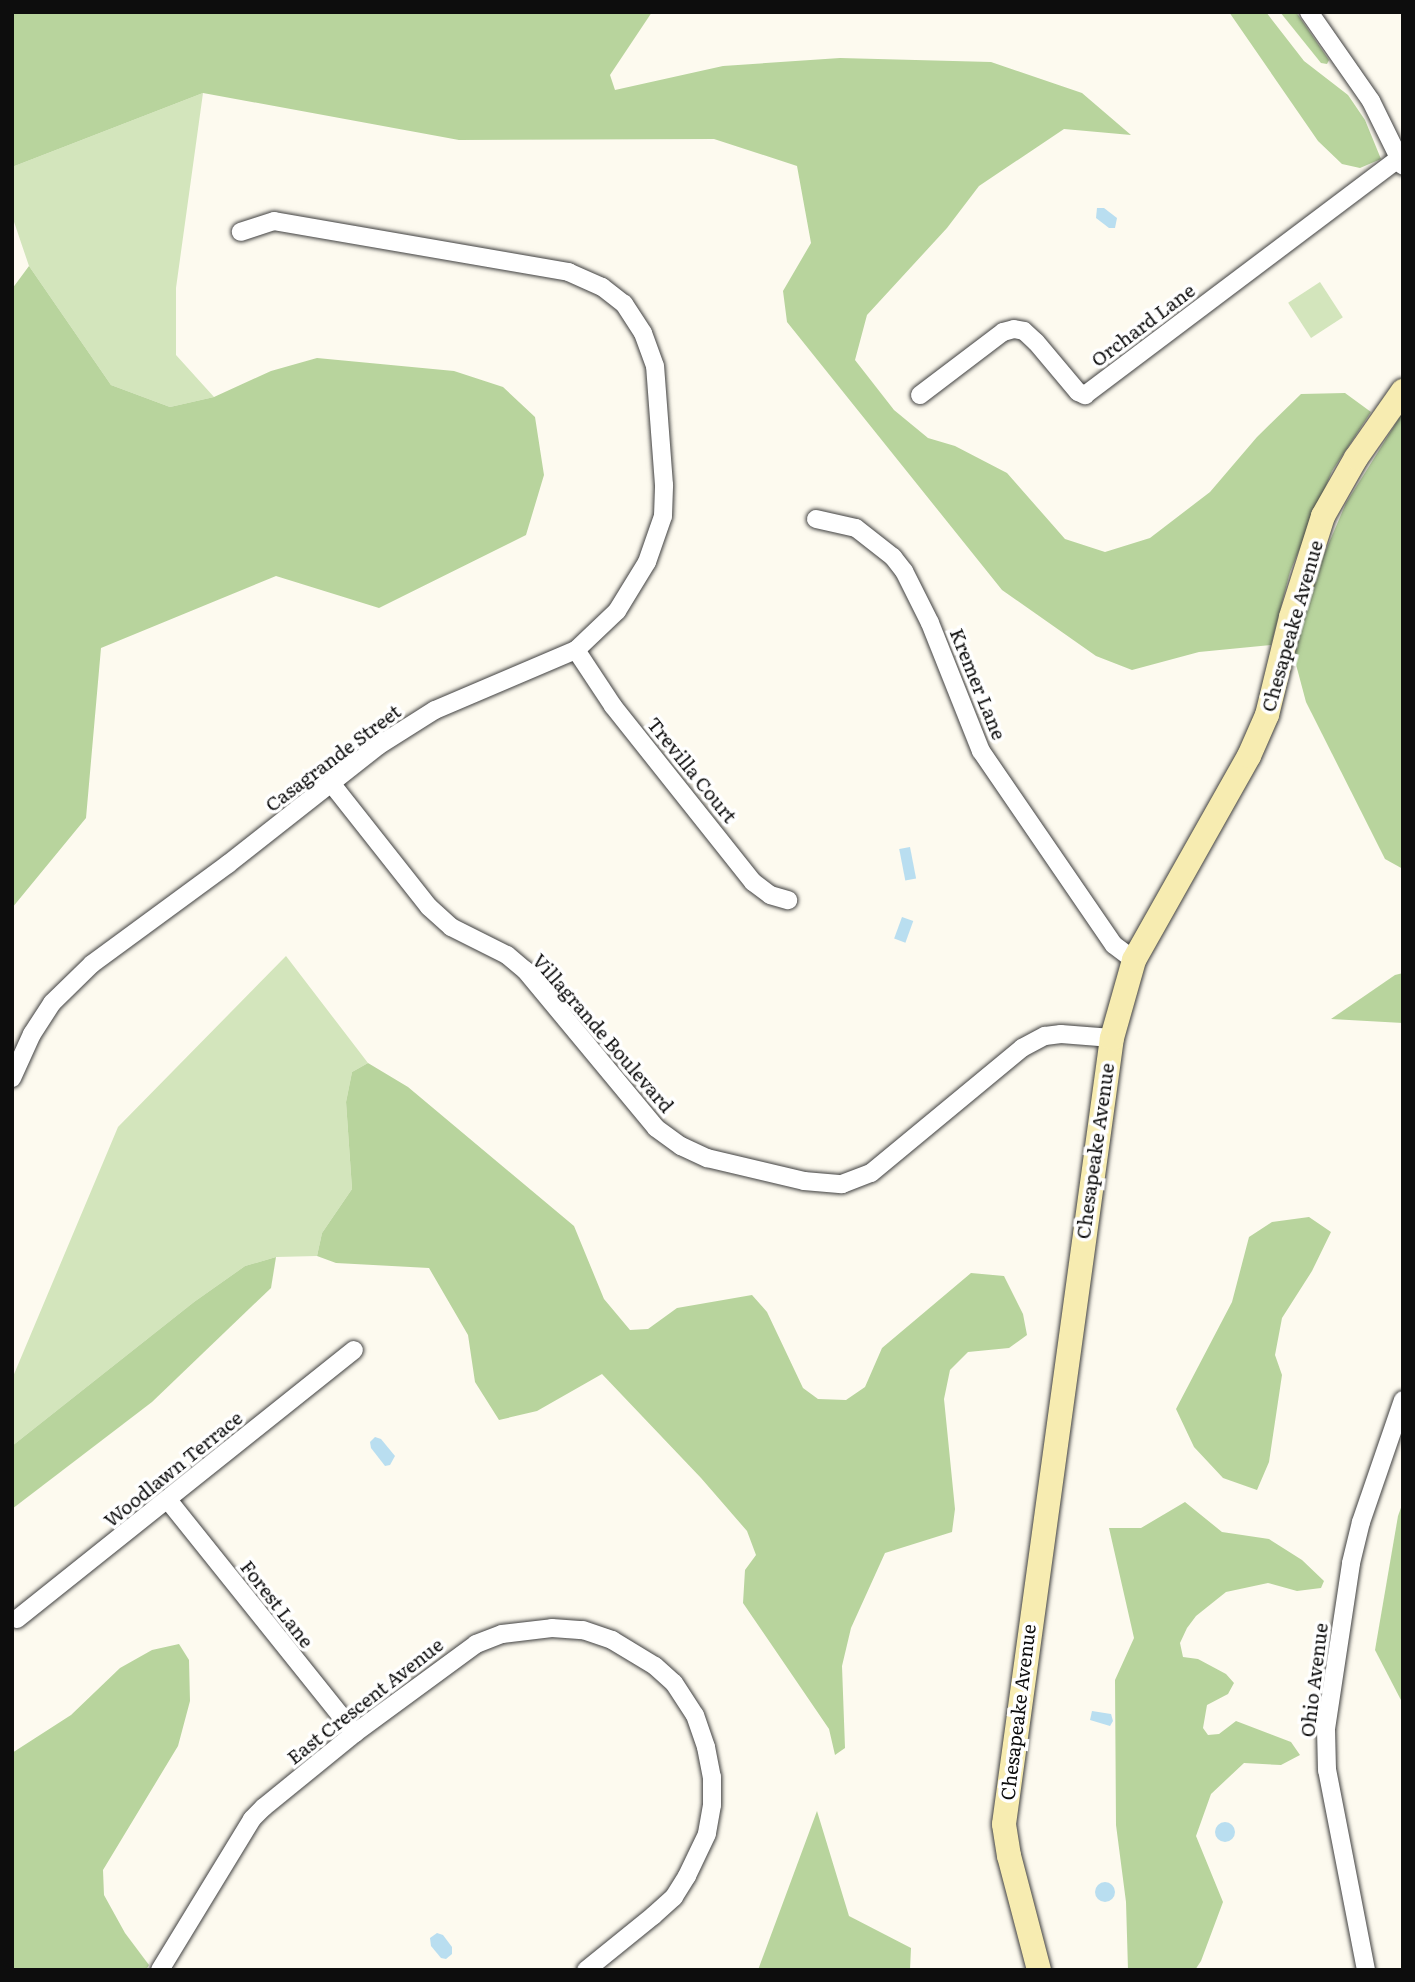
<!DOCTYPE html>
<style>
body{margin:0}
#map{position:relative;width:1415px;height:1982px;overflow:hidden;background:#fdfaef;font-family:Literata,serif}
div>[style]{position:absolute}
.green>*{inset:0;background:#d3e5bc;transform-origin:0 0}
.forest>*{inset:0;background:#b8d49d}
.water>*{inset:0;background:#b9def0;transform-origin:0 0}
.round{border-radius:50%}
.roads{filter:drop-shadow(0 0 2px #404040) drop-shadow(0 0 2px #404040)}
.street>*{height:18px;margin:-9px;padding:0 9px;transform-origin:9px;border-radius:9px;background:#fff}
.secondary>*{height:24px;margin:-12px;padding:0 12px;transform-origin:12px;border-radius:12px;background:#f7ecb1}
span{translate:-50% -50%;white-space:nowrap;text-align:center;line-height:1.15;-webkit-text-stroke:7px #fff;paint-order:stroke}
.street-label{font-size:19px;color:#0d0d0d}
.frame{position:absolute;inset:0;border:14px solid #0d0d0d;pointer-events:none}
</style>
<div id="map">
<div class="green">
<div style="clip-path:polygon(203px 93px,176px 288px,176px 355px,214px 397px,170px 407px,111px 385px,29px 266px,12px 216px,12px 167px)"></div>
<div style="left:1320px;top:282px;width:42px;height:38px;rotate:57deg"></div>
<div style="clip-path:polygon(286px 956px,368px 1063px,352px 1072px,346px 1102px,352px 1189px,322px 1233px,317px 1256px,276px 1257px,245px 1266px,194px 1302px,12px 1446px,12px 1379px,118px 1127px)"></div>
</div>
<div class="forest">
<div style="clip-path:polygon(12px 12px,652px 12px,610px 75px,615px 90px,723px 66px,840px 58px,991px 62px,1082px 93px,1131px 135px,1064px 129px,979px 186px,947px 228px,867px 315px,855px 360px,894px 410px,928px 438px,955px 446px,1007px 473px,1065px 539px,1105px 552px,1150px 538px,1210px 492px,1257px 437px,1301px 394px,1345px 393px,1371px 412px,1332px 471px,1290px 572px,1271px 645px,1199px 652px,1132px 670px,1096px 656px,1002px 590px,787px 322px,783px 291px,811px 243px,797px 166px,714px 139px,459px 140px,203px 93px,12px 167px)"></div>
<div style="clip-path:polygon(1229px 12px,1266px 12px,1304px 61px,1348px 95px,1365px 120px,1381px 159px,1360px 168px,1342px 164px,1318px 141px)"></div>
<div style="clip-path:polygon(1280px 12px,1296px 12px,1329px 60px,1327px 64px,1321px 63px)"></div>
<div style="clip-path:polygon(29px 266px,111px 385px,170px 407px,214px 397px,271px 371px,317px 358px,454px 371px,503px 387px,535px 417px,544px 475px,526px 535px,379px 608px,276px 576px,101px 648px,86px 818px,12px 908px,12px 289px)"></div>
<div style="clip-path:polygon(1403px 412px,1403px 869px,1385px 859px,1306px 702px,1294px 657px,1314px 578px,1346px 503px)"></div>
<div style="clip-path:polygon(1403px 973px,1403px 1023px,1331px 1019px,1395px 975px)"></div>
<div style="clip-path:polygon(368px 1063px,408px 1087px,574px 1226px,604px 1299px,630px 1330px,648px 1329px,677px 1308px,752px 1295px,767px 1312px,803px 1388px,818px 1399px,846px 1400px,865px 1387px,882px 1348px,971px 1273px,1004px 1276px,1023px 1314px,1027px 1335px,1009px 1348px,968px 1352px,950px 1370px,944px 1399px,955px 1509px,952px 1532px,885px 1553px,851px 1628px,842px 1666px,845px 1748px,835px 1755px,829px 1729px,743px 1603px,745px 1570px,756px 1555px,747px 1531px,701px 1478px,602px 1374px,537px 1411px,499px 1420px,475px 1382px,468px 1335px,429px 1268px,336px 1263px,317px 1256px,322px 1233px,352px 1189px,346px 1102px,352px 1072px)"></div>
<div style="clip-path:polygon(1309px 1217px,1331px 1232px,1312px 1271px,1282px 1318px,1275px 1355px,1282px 1375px,1269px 1462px,1257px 1490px,1223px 1478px,1194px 1447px,1176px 1409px,1232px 1302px,1249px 1237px,1272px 1222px)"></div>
<div style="clip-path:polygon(276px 1257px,271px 1288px,152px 1402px,12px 1509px,12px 1446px,194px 1302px,245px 1266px)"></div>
<div style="clip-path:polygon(1185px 1502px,1222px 1532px,1269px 1539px,1302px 1560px,1324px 1581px,1321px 1588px,1297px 1591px,1268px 1583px,1226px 1592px,1196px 1616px,1187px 1628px,1180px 1643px,1183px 1657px,1198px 1659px,1226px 1674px,1234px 1683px,1228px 1694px,1207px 1705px,1203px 1728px,1208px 1735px,1219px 1734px,1236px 1721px,1291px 1742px,1300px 1755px,1281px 1765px,1244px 1763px,1211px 1794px,1196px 1836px,1223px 1902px,1201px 1961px,1195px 1970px,1128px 1970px,1126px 1902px,1116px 1825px,1115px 1680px,1134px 1638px,1109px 1528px,1141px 1528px)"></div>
<div style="clip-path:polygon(1403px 1502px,1403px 1704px,1375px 1650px,1398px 1516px)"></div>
<div style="clip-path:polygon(179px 1644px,189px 1660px,190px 1701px,178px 1746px,103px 1870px,104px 1895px,125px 1933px,149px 1965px,146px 1970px,12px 1970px,12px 1753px,71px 1715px,120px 1668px,152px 1650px)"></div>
<div style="clip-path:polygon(817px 1811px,849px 1916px,911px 1948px,910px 1970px,758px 1970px)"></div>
</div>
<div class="water">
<div style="clip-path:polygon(1097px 208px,1104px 208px,1117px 218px,1115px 228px,1109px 228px,1096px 218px)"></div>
<div style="left:910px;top:847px;width:32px;height:11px;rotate:79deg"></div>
<div style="left:902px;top:917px;width:12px;height:23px;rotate:20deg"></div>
<div style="clip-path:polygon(375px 1437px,381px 1439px,395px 1456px,390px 1465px,385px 1466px,371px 1448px,370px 1442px)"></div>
<div style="clip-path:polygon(1092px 1711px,1111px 1714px,1113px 1721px,1110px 1726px,1090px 1720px)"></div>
<div class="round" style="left:1215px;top:1822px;width:20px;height:20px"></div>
<div class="round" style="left:1095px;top:1882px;width:20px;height:20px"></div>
<div style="clip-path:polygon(437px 1933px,443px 1935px,452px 1947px,452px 1954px,446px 1959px,441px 1958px,431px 1946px,430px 1938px)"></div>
</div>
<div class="roads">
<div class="street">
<div style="left:1309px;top:12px;width:108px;rotate:55.1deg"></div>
<div style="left:1371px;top:101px;width:72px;rotate:63.8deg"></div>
<div style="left:920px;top:395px;width:104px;rotate:-37.2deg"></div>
<div style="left:1003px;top:332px;width:11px;rotate:-15deg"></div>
<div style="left:1014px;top:329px;width:10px;rotate:11deg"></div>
<div style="left:1024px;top:331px;width:16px;rotate:43deg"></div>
<div style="left:1036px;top:342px;width:65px;rotate:50deg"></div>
<div style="left:1078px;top:392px;width:8px;rotate:23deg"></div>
<div style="left:1085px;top:395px;width:392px;rotate:-37deg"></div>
<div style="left:816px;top:519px;width:41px;rotate:12.7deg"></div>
<div style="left:856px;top:528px;width:47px;rotate:38.1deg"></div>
<div style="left:893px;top:557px;width:18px;rotate:52deg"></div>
<div style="left:904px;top:571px;width:58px;rotate:63.4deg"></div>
<div style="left:930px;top:623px;width:138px;rotate:68.3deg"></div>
<div style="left:981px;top:751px;width:235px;rotate:55.6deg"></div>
<div style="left:1114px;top:945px;width:25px;rotate:37deg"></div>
<div style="left:576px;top:650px;width:67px;rotate:56.5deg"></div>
<div style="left:613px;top:706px;width:225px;rotate:51.5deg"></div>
<div style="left:753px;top:882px;width:21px;rotate:37deg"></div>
<div style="left:770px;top:895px;width:19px;rotate:16deg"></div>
<div style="left:331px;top:783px;width:158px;rotate:51.7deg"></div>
<div style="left:429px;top:907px;width:30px;rotate:42deg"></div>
<div style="left:451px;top:927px;width:63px;rotate:26.6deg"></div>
<div style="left:507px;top:955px;width:23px;rotate:40deg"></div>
<div style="left:525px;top:970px;width:205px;rotate:50.3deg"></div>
<div style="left:656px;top:1128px;width:31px;rotate:36deg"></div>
<div style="left:681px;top:1146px;width:29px;rotate:25deg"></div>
<div style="left:707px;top:1158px;width:100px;rotate:13.3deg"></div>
<div style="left:804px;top:1181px;width:38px;rotate:5deg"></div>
<div style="left:842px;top:1184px;width:31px;rotate:-21deg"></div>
<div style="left:871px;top:1173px;width:196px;rotate:-39.6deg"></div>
<div style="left:1022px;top:1048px;width:26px;rotate:-28deg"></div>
<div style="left:1045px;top:1036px;width:16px;rotate:-7deg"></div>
<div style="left:1061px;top:1034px;width:51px;rotate:4.5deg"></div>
<div style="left:12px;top:1078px;width:48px;rotate:-65.6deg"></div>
<div style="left:32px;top:1034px;width:37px;rotate:-57deg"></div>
<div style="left:52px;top:1003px;width:56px;rotate:-44.3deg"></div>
<div style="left:92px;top:964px;width:169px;rotate:-36.3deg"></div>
<div style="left:228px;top:864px;width:191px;rotate:-38.2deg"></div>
<div style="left:378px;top:746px;width:67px;rotate:-32.3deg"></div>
<div style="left:435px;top:710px;width:153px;rotate:-23.1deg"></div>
<div style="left:576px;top:650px;width:57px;rotate:-43.6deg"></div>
<div style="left:617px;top:611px;width:57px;rotate:-58.5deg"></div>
<div style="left:647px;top:562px;width:49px;rotate:-70.8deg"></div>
<div style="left:663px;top:516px;width:31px;rotate:-88deg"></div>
<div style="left:664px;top:485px;width:119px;rotate:-94.3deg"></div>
<div style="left:655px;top:366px;width:35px;rotate:-110deg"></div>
<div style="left:643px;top:333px;width:35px;rotate:-123deg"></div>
<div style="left:624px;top:304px;width:28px;rotate:-142deg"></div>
<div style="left:602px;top:287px;width:36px;rotate:-156deg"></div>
<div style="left:569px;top:272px;width:299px;rotate:-170.2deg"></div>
<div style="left:274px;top:221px;width:35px;rotate:162deg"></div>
<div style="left:168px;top:1500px;width:299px;rotate:51.3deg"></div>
<div style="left:17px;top:1619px;width:431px;rotate:-38.6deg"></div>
<div style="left:160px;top:1970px;width:177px;rotate:-58.6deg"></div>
<div style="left:252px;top:1819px;width:17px;rotate:-45deg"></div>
<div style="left:264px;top:1807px;width:117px;rotate:-39.1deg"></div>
<div style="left:355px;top:1733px;width:150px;rotate:-36.3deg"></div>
<div style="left:476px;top:1644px;width:28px;rotate:-21deg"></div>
<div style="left:502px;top:1634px;width:50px;rotate:-6.8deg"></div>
<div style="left:552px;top:1628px;width:31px;rotate:4deg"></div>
<div style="left:583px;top:1630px;width:31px;rotate:19deg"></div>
<div style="left:612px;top:1640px;width:50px;rotate:31.2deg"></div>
<div style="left:655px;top:1666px;width:25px;rotate:42deg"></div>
<div style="left:674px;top:1683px;width:38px;rotate:57deg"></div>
<div style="left:695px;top:1715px;width:34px;rotate:71deg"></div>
<div style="left:706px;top:1747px;width:31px;rotate:79deg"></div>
<div style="left:712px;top:1777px;width:28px;rotate:90deg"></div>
<div style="left:712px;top:1805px;width:29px;rotate:100deg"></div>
<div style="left:707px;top:1834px;width:47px;rotate:115.5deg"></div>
<div style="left:687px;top:1876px;width:25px;rotate:122deg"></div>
<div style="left:674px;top:1897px;width:28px;rotate:138deg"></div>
<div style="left:653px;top:1916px;width:86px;rotate:141.1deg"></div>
<div style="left:1366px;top:1970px;width:204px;rotate:-101deg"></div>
<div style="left:1327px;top:1770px;width:41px;rotate:-91.4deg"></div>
<div style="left:1326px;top:1729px;width:168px;rotate:-81.4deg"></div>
<div style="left:1351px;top:1563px;width:42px;rotate:-76.3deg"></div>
<div style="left:1361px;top:1522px;width:129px;rotate:-71deg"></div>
</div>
<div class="secondary">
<div style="left:1039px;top:1970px;width:118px;rotate:-104.7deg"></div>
<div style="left:1009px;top:1856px;width:32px;rotate:-99deg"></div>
<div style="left:1004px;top:1824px;width:793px;rotate:-82.18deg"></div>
<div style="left:1112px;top:1038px;width:81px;rotate:-74.2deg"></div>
<div style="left:1134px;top:960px;width:234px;rotate:-60.6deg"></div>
<div style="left:1249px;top:756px;width:45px;rotate:-66.3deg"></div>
<div style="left:1267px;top:715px;width:101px;rotate:-76.2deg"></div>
<div style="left:1291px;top:617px;width:106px;rotate:-72.4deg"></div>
<div style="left:1323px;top:516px;width:67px;rotate:-60.4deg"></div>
<div style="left:1356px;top:458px;width:82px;rotate:-55deg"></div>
</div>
</div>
<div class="street-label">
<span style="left:1143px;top:325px;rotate:-37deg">Orchard Lane</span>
<span style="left:1292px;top:626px;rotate:-74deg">Chesapeake Avenue</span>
<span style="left:978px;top:684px;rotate:68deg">Kremer Lane</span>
<span style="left:333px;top:758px;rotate:-37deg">Casagrande Street</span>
<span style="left:692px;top:770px;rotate:51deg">Trevilla Court</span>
<span style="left:603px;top:1033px;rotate:49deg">Villagrande Boulevard</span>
<span style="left:1095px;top:1151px;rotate:-82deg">Chesapeake Avenue</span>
<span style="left:173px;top:1469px;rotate:-39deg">Woodlawn Terrace</span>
<span style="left:277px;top:1604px;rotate:52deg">Forest Lane</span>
<span style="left:1314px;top:1680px;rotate:-83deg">Ohio Avenue</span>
<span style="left:365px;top:1701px;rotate:-38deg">East Crescent Avenue</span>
<span style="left:1018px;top:1712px;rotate:-83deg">Chesapeake Avenue</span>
</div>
<div class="frame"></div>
</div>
